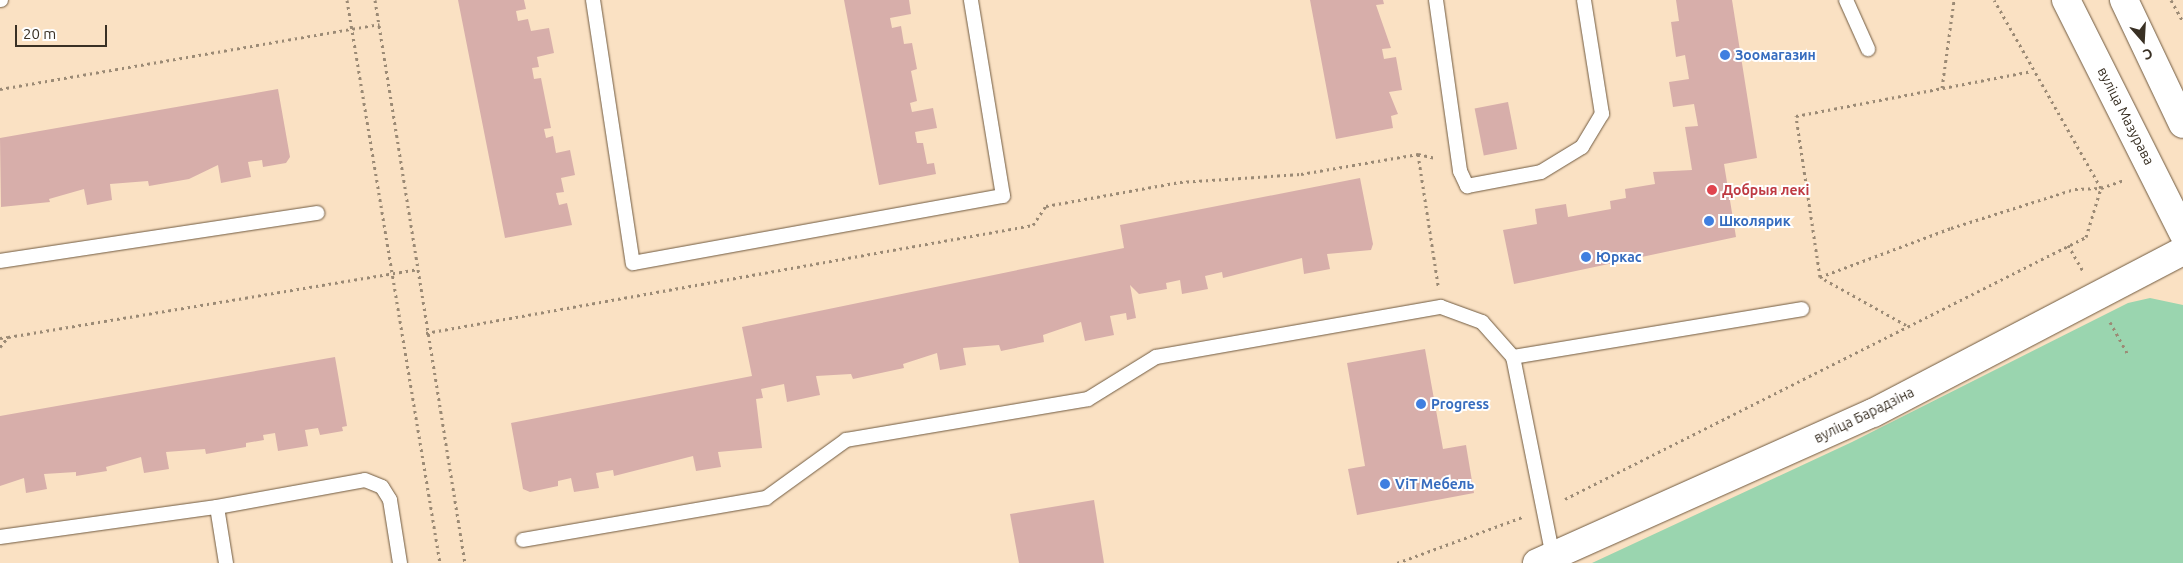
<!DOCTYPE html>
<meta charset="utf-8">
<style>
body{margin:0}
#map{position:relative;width:2183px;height:563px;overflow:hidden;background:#fae1c3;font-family:Ubuntu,sans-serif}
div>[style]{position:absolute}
.green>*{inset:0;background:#9ad5af}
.building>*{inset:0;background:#d7aeaa;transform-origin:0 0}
.path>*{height:3px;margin-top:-1.5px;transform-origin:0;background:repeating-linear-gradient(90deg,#9b8a75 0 2.5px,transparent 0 6.5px)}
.roads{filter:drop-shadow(0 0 1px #705a40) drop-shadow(0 0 1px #705a40)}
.service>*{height:14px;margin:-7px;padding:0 7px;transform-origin:7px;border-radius:7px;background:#fff}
.tertiary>*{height:28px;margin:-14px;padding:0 14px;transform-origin:14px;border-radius:14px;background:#fff}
.secondary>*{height:28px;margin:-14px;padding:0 14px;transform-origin:14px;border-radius:14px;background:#fff}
.dots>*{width:14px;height:14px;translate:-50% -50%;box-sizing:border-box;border:2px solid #fff;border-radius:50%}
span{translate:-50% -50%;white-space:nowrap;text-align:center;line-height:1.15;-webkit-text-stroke:4px #fff;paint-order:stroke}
.shop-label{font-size:14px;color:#366cbe;font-weight:700}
.left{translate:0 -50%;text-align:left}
.street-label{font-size:14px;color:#393024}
.health-label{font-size:14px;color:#be3a42;font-weight:700}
.north{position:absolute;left:2118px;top:15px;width:50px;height:50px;-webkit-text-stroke:4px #fff;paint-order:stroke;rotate:161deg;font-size:14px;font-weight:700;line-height:20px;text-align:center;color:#393024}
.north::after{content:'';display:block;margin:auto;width:18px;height:22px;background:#393024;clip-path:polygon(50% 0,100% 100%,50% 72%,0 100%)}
.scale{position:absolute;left:15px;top:25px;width:92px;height:22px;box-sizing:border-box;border:2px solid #393024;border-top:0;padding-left:6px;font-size:15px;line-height:18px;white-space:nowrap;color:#393024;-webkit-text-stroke:4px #fff;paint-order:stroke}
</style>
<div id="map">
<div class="green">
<div style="clip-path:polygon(2150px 298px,2183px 305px,2183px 563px,1592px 563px,1852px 442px,2128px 303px)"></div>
</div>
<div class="building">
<div style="clip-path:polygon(458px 0,524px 0,526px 9px,516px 11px,518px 21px,528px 19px,531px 31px,549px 28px,554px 53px,537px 57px,539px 67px,532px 68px,534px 79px,541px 78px,551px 128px,544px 129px,546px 138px,553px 136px,556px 153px,570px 150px,575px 175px,561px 178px,564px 192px,556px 193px,559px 205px,567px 203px,572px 225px,505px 238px)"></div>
<div style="clip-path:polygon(844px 0,909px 0,911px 14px,890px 18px,892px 28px,901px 26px,904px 44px,912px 43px,917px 69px,911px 71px,917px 101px,910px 103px,912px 112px,933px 108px,937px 128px,915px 132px,917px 143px,923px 143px,927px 164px,934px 163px,936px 174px,879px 185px)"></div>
<div style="clip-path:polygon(1310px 0,1383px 0,1384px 4px,1376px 5px,1391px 48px,1382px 49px,1384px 59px,1396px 57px,1402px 90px,1389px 92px,1398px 114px,1391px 116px,1393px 128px,1336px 139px)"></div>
<div style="clip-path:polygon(1676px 0,1732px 0,1757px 158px,1724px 164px,1736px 237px,1514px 284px,1503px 230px,1537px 224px,1535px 209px,1566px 204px,1568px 217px,1611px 209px,1610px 201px,1626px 198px,1625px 189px,1655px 184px,1653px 172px,1692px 170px,1685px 127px,1698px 126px,1694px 104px,1673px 107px,1669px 82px,1689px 79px,1685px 55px,1676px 57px,1671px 22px,1679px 21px)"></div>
<div style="clip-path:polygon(278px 89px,290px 157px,286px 163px,263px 167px,262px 160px,248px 162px,251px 177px,221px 183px,218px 165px,189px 179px,149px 186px,148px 181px,110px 184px,112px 200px,87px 205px,84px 189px,49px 199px,50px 202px,1px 207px,0 138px)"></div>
<div style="left:1508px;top:102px;width:48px;height:34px;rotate:79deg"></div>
<div style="clip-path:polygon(1360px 178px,1373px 244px,1371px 250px,1327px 254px,1330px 269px,1304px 274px,1302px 258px,1223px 278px,1222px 272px,1205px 276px,1208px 289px,1182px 294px,1180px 280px,1166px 283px,1167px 289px,1139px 294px,1130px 285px,1136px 318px,1127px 320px,1126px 313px,1110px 316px,1114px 335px,1085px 341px,1081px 322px,1043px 335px,1044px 342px,1001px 351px,999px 345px,963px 348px,966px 365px,940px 370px,937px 353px,903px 364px,904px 368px,853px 379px,851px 374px,816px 376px,820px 395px,787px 402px,784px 384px,761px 389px,763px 398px,756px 399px,762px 448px,718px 452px,721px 467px,696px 471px,693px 456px,614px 476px,613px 470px,596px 473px,599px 488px,574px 492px,571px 478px,558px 481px,558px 486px,530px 492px,523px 489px,511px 423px,752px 376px,742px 327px,1124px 248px,1120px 225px)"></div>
<div style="clip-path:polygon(1425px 349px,1443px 449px,1466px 445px,1474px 493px,1357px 515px,1348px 469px,1365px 466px,1347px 363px)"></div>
<div style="clip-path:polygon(335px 357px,347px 426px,342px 427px,343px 431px,320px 435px,318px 428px,305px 430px,308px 446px,278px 451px,275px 433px,263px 435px,264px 440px,246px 443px,246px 447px,206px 454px,205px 449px,166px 452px,169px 469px,144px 473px,141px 457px,106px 467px,107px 471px,76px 476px,76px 472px,44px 474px,47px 489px,26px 493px,24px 478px,0 486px,0 416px)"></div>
<div style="clip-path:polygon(1094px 500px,1104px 563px,1019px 563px,1010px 514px)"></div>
</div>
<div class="path">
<div style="left:347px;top:0;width:571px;rotate:80.62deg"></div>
<div style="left:375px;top:0;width:570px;rotate:80.92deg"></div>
<div style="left:2171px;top:0;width:25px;rotate:61deg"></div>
<div style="left:1942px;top:88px;width:89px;rotate:-82.2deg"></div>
<div style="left:0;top:89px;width:385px;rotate:-9.7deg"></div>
<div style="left:1418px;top:154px;width:133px;rotate:81.3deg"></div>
<div style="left:2068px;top:245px;width:30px;rotate:60deg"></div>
<div style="left:1820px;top:277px;width:163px;rotate:-98.5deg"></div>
<div style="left:1796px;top:116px;width:239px;rotate:-10.8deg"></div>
<div style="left:2110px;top:322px;width:37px;rotate:61deg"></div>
<div style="left:1906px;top:325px;width:98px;rotate:-150.8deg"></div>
<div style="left:1820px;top:277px;width:140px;rotate:-20.5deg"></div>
<div style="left:1951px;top:228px;width:130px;rotate:-17.5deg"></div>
<div style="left:2075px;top:189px;width:26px;rotate:-2deg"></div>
<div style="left:2101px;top:188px;width:216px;rotate:-119.6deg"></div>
<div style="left:426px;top:333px;width:617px;rotate:-10.09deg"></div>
<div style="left:1033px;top:225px;width:23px;rotate:-56deg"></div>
<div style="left:1046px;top:206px;width:136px;rotate:-10.2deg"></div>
<div style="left:1180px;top:182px;width:121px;rotate:-3.8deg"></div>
<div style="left:1301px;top:174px;width:119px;rotate:-9.7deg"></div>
<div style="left:1418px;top:154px;width:18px;rotate:13deg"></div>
<div style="left:0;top:338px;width:8px;rotate:-7deg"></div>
<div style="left:0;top:347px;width:13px;rotate:-51deg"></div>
<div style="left:8px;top:337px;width:415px;rotate:-9.4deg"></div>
<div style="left:1565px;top:499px;width:583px;rotate:-26.7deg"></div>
<div style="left:2086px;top:237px;width:51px;rotate:-73deg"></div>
<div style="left:2101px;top:188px;width:24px;rotate:-19deg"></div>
<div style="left:1397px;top:563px;width:134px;rotate:-20.1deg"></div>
</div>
<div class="roads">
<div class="service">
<div style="left:0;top:0;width:1px"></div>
<div style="left:593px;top:0;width:266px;rotate:81.4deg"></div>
<div style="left:633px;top:263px;width:376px;rotate:-10.3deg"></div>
<div style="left:1003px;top:196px;width:199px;rotate:-99.3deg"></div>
<div style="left:1436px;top:0;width:173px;rotate:82deg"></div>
<div style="left:1460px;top:171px;width:17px;rotate:65deg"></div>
<div style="left:1467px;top:186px;width:75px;rotate:-10.7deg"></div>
<div style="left:1541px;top:172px;width:48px;rotate:-31.4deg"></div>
<div style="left:1582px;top:147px;width:39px;rotate:-59deg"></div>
<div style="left:1602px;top:114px;width:115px;rotate:-99deg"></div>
<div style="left:1846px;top:0;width:54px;rotate:65.8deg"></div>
<div style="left:0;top:261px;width:321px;rotate:-8.6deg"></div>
<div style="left:217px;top:507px;width:150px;rotate:-10.3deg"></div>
<div style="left:365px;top:480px;width:18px;rotate:22deg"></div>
<div style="left:382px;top:487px;width:15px;rotate:58deg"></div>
<div style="left:390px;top:500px;width:64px;rotate:81deg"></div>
<div style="left:0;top:537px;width:219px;rotate:-7.9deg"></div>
<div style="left:217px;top:507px;width:57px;rotate:80.9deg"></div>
<div style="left:523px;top:540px;width:247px;rotate:-9.8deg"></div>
<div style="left:766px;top:498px;width:99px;rotate:-35.9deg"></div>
<div style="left:846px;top:440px;width:245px;rotate:-9.6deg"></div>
<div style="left:1088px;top:399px;width:80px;rotate:-31.7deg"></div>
<div style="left:1156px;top:357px;width:289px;rotate:-10deg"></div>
<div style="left:1441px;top:307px;width:44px;rotate:20.1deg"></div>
<div style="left:1482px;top:322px;width:47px;rotate:48.5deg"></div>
<div style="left:1553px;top:557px;width:204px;rotate:-101.3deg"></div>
<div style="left:1513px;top:357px;width:293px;rotate:-9.4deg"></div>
</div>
<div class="tertiary">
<div style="left:1537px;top:563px;width:368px;rotate:-24.1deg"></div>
<div style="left:1873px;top:413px;width:350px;rotate:-27.6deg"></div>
</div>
<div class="secondary">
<div style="left:2066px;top:0;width:261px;rotate:63.3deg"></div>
<div style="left:2124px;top:0;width:137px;rotate:64.6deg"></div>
</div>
</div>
<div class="dots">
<div style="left:1725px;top:55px;background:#3f7fe0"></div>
<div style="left:1712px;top:190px;background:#e0444e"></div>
<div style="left:1709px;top:221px;background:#3f7fe0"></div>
<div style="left:1586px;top:257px;background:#3f7fe0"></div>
<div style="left:1421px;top:404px;background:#3f7fe0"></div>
<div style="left:1385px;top:484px;background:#3f7fe0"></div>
</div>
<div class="shop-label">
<span class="left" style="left:1735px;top:55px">Зоомагазин</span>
<span class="left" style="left:1719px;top:221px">Школярик</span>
<span class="left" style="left:1596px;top:257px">Юркас</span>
<span class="left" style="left:1431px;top:404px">Progress</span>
<span class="left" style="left:1395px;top:484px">ViT Мебель</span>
</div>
<div class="street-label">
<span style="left:2126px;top:116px;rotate:63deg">вуліца Мазурава</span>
<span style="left:1864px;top:415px;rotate:-26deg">вуліца Барадзіна</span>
</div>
<div class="health-label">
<span class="left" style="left:1722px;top:190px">Добрыя лекі</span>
</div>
<div class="north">С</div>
<div class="scale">20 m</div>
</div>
